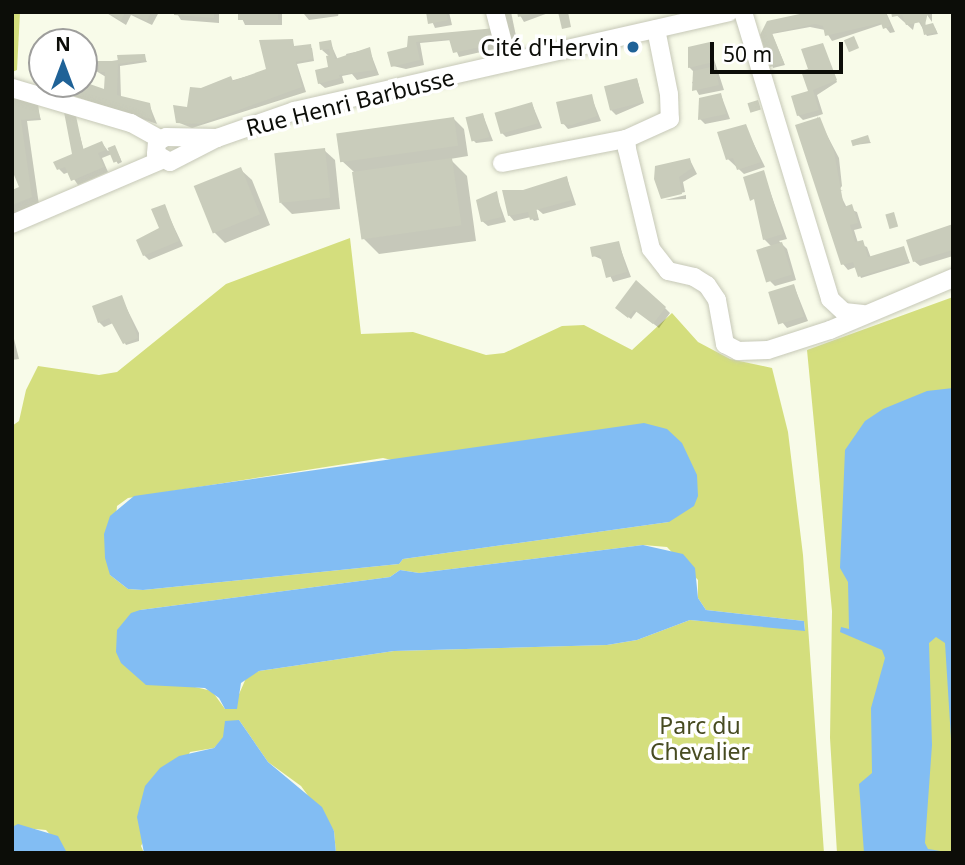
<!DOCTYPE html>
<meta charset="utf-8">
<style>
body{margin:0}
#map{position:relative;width:965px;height:865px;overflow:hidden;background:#f8fbe9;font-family:"Noto Sans",sans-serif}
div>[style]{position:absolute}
.green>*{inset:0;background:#d4de7d}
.water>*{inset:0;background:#82bdf3}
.shadow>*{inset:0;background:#0003}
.building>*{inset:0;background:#c9ccbb;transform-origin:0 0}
.roads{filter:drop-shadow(0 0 2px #c6c8b7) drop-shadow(0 0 2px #c6c8b7)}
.minor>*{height:18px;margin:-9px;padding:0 9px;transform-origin:9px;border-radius:9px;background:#fff}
.dots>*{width:19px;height:19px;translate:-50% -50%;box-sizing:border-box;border:4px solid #fff;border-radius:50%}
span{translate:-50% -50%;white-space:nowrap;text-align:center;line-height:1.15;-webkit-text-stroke:7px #fff;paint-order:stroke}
.poi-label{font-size:23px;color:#0c0d08}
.right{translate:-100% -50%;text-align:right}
.street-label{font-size:23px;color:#0c0d08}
.park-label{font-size:23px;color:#474b21}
.frame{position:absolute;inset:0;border:14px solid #0c0d08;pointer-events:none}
.north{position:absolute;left:28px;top:28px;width:70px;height:70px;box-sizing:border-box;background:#fff;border:2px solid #9e9e9c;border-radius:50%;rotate:0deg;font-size:19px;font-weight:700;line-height:28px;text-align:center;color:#0c0d08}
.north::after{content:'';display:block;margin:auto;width:24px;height:32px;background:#1f6297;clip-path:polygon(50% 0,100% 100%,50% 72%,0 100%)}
.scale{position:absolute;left:710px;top:42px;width:133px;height:32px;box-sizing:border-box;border:4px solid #0c0d08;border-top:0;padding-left:9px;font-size:21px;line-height:24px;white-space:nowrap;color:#0c0d08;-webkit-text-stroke:5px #fff;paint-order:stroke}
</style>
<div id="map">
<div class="green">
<div style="clip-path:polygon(12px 12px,20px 12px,17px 70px,12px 72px)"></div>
<div style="clip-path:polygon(evenodd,350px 238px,361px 334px,413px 332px,486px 355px,504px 353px,562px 326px,584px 325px,632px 350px,672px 313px,698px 342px,730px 359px,772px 368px,788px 432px,803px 555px,824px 853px,336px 853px,334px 831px,301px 786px,268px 762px,239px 720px,214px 748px,190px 752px,141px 846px,144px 853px,67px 853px,46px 830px,12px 827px,12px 426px,19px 421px,26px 390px,38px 366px,99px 375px,117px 372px,226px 284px,350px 238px,383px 458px,669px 522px,403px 559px,399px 564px,143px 590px,128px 589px,110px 575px,117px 506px,128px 498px,383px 458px,350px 238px,643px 545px,667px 547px,698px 580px,698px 598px,706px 610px,804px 621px,805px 630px,690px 620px,637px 640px,607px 645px,394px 651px,259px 671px,247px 676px,236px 701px,225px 709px,212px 691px,195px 687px,140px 610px,390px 577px,400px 570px,419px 573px,643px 545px)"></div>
<div style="clip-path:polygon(953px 297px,953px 853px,837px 853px,830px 738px,832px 611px,807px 350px)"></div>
</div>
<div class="water">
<div style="clip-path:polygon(953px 388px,953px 771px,945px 643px,936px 637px,929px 643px,932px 745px,925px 843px,928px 849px,953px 853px,864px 853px,859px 784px,872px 773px,871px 708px,885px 658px,882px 650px,840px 632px,841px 627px,849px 629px,848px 582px,840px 568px,845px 450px,865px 421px,883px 409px,927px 391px)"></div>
<div style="clip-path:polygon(644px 423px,667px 429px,682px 443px,697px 475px,698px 496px,694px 506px,669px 522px,403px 559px,399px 564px,143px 590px,128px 589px,110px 575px,105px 558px,104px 534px,110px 516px,134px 496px)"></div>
<div style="clip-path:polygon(643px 545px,683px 554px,695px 568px,698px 598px,706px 610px,804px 621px,805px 631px,690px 620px,637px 640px,607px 645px,394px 651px,259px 671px,241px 683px,237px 709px,225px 709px,219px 698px,205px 688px,146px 685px,121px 663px,116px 652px,117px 630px,131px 613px,140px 610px,390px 577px,400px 570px,419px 573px)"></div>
<div style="clip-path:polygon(239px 720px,268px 762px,322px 807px,334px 831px,336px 853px,144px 853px,137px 817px,145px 786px,160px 768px,179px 756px,214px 748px,223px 737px,225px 721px)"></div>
<div style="clip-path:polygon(18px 824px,58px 836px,67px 853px,12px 853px,12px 827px)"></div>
</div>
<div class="shadow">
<div style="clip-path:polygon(105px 12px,159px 12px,152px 25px,131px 15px,126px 25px)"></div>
<div style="clip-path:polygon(176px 12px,339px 12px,338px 16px,309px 20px,304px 14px,282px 14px,282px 25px,245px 25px,240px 14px,219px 14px,219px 23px,181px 20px)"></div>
<div style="clip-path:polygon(428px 12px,449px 12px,452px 25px,435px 28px)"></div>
<div style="clip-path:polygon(504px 12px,511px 12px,517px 41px,510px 40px)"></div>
<div style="clip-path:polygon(518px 12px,551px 12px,524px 22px)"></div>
<div style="clip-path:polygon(817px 12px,886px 12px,895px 32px,890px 33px,883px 24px,832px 41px,825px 30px,810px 27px,772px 34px,785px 65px,773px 68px,762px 35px)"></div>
<div style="clip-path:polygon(893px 12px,923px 12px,926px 27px,935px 28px,938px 34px,927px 36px,916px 17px,913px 30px)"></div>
<div style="clip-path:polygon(925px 12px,939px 12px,932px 14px,932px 22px)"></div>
<div style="clip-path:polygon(495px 30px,503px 47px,459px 57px,452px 40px,420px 43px,424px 65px,406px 69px,393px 66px,414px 37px)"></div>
<div style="clip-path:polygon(292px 41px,295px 48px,312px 48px,314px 61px,297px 64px,306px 92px,192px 128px,177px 122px,201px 89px,266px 71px)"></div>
<div style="clip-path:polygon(330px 42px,338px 60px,349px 63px,346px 54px,369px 49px,379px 75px,357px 80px,352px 74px,342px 76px,344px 83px,325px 88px,319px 83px,330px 68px,330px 57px,322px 50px)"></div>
<div style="clip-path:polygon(709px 44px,724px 90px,699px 95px,692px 82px,697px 81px,695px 73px,689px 67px)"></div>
<div style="clip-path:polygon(822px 45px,837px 82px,817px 95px,823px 114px,817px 116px,839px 158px,842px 186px,838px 191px,843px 190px,839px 192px,847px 208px,857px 212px,862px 228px,854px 230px,858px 243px,867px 247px,871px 258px,903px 248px,910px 263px,861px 278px,856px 267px,848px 270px,843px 264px,817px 116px,803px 120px,798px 115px,811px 92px,811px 70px)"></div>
<div style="clip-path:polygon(144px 56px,147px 62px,120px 66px,121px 98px,149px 104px,157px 124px,42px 85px,84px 84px,106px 92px,106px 77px,86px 65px)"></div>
<div style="clip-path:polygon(637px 79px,644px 103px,616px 115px,611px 110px)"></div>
<div style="clip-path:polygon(721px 95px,730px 119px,705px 124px,700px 119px)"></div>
<div style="clip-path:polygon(591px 96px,601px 121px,568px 129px,563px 123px)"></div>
<div style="clip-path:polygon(12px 100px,37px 106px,41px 120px,27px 121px,39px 205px,12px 216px,12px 192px,21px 188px)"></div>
<div style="clip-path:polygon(532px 104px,542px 128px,506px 137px,501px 132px)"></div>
<div style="clip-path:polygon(483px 115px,493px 141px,476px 143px,471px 138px)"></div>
<div style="clip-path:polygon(75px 118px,84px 151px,102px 143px,108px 151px,115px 147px,122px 162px,118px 164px,112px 154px,102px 158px,108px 172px,78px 185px,69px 172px,64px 174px,59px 169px,74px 155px)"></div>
<div style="clip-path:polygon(453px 118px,464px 129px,468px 156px,450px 159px,467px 176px,476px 241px,379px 254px,363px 238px,354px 172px,342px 161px)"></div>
<div style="clip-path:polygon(745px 126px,765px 167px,744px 174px,728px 159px)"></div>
<div style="clip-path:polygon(867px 137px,871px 143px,855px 145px)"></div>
<div style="clip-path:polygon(324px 150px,335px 160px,340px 209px,292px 214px,281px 203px)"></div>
<div style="clip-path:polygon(690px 160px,697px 174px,683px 182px,685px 192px,663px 197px)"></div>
<div style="clip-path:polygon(241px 170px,252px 180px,270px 225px,225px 243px,214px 232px)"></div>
<div style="clip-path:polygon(763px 172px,787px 239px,779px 241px,787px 249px,796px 280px,775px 286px,770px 281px,772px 247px,764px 239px)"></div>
<div style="clip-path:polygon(567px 178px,576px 205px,543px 214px,536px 208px,539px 220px,534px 221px,531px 217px,514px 221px,509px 215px,522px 191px)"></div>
<div style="clip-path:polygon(496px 194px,506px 222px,488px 226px,482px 221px)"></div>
<div style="clip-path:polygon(686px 195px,686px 199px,665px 200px)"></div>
<div style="clip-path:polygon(164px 206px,183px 246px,149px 260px,144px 255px,162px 228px)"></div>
<div style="clip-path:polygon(953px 226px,953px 256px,920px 266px,914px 261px)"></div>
<div style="clip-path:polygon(618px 242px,631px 277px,613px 282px,603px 260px,594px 256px)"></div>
<div style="clip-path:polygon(794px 286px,808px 321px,787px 328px,782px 322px)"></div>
<div style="clip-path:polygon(121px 297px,139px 333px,139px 341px,126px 345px,113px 323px,104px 327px,99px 322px)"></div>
<div style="clip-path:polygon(617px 308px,665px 308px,670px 313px,659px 328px,637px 311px,631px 319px)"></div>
<div style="clip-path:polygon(12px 331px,19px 359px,12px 360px)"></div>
</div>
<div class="building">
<div style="clip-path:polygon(108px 12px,125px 12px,121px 21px)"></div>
<div style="clip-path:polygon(129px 12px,151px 12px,147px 21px)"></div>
<div style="clip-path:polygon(174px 12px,214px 12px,214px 18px,174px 15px)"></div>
<div style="left:238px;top:12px;width:40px;height:8px"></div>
<div style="clip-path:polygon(426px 12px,446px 12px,448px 20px,428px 24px)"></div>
<div style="left:502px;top:12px;width:8px;height:30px"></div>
<div style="clip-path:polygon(517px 12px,535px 12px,535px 13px,518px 17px)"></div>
<div style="clip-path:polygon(558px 12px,568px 12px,571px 27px,562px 29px)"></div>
<div style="clip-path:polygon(809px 12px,885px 12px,891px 26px,883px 29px,881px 23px,825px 36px,823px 26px,815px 24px,772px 33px,784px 63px,770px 67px,760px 35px,767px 21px)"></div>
<div style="clip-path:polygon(891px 12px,928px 12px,925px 25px,933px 23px,937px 32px,924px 35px,921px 22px,906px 25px,902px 15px,892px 17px)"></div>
<div style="clip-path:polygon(496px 28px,498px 43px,453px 53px,449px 39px,416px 42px,420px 60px,391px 67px,387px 52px,407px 47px,408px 36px)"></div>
<div style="left:854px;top:36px;width:13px;height:11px;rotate:67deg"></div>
<div style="clip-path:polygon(293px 39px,294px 46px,311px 44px,313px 59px,296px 62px,302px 87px,200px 124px,176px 123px,173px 105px,187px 107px,190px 87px,201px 88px,231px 76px,233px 81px,266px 69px,259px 40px)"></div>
<div style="clip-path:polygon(331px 40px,335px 59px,370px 47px,375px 70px,339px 75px,340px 78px,318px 84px,315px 70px,328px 67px,326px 56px,330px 55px,329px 49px,320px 50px,319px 42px)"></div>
<div style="clip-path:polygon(710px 42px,714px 62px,688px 68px,688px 47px)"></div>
<div style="clip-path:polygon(823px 43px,837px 80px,813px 90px,819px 110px,797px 116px,791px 96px,808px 91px,801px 71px,808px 69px,801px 49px)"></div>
<div style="clip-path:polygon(145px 54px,146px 60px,118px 64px,117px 95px,150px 103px,153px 120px,37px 85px,84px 82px,104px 89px,105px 72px,99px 72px,99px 65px,84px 65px,84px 61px,118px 61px,117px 55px)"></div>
<div style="clip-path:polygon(715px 66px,719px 85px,692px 91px,693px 71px)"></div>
<div style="left:637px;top:78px;width:25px;height:34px;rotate:76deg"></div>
<div style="clip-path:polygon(721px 93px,726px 114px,698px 120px,699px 98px)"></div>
<div style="clip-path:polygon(592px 94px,597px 116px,572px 125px,561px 124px,556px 102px)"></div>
<div style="clip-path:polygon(18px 98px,38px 104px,40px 118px,21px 120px,32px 197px,12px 205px,12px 190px,19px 187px,12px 170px,12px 99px)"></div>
<div style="left:758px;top:100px;width:10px;height:11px;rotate:73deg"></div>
<div style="left:532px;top:102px;width:22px;height:39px;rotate:74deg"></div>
<div style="clip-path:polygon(64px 112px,76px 116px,83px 149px,102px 141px,106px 150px,98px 153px,104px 167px,71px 181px,65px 167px,57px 170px,53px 162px,72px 154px)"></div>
<div style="left:483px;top:113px;width:25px;height:18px;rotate:76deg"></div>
<div style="left:454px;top:117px;width:29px;height:119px;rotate:82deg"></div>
<div style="clip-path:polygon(820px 117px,834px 152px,844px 207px,852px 204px,858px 223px,850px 225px,855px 242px,863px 240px,868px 257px,904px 246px,909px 261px,858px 277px,853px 262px,841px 265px,795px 125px)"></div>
<div style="clip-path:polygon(746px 124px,761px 162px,737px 170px,733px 158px,726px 160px,717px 132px)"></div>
<div style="left:868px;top:135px;width:6px;height:18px;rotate:72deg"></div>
<div style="left:115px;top:145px;width:16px;height:8px;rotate:68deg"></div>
<div style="left:325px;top:148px;width:50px;height:51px;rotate:84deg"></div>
<div style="left:452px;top:158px;width:68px;height:101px;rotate:82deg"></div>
<div style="clip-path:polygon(690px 158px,692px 168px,679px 177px,682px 194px,661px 199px,654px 179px,655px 166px)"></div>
<div style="left:241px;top:167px;width:51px;height:51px;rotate:68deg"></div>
<div style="clip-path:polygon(764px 170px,783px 234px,763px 240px,754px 199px,750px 201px,743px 177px)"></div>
<div style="clip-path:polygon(567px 176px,572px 200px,536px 210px,538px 218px,530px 220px,528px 212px,508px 216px,502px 190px,523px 190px)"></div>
<div style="clip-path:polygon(497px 191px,502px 217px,481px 222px,476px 200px)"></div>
<div style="clip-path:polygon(165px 204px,179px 241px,143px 256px,136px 240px,159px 228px,151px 209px)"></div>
<div style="left:894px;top:212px;width:15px;height:9px;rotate:74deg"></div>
<div style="clip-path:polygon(953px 224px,953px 250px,913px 262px,906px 240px)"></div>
<div style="clip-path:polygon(619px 241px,627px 272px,606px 278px,600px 255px,592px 257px,590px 247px)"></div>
<div style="left:782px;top:242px;width:34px;height:27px;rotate:73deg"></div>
<div style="clip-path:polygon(636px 280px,666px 307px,653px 324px,634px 310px,628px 318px,615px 308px)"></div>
<div style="left:794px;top:284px;width:34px;height:27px;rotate:73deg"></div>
<div style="clip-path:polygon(122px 295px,138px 338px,123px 344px,109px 318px,98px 323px,92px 306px)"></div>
</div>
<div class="roads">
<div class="minor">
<div style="left:495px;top:12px;width:52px;rotate:75.4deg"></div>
<div style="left:743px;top:12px;width:300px;rotate:73.1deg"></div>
<div style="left:830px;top:299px;width:19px;rotate:43deg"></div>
<div style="left:844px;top:312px;width:19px;rotate:6deg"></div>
<div style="left:656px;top:29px;width:66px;rotate:78.7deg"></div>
<div style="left:669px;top:94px;width:25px;rotate:88deg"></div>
<div style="left:670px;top:119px;width:48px;rotate:155.6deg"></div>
<div style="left:626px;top:139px;width:10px;rotate:84deg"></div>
<div style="left:627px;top:149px;width:103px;rotate:76.5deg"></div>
<div style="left:651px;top:249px;width:28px;rotate:52deg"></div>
<div style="left:668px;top:271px;width:27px;rotate:13deg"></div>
<div style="left:694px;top:277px;width:15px;rotate:32deg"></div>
<div style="left:707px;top:285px;width:18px;rotate:56deg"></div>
<div style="left:717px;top:300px;width:45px;rotate:79.7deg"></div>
<div style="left:725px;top:344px;width:15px;rotate:28deg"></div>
<div style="left:738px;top:351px;width:30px;rotate:-2deg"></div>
<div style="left:768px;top:350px;width:65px;rotate:-17.9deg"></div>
<div style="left:830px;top:330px;width:134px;rotate:-22.9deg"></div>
<div style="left:12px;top:88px;width:124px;rotate:16.4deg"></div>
<div style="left:131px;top:123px;width:33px;rotate:29deg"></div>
<div style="left:217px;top:138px;width:51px;rotate:-178.9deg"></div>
<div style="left:166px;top:137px;width:10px;rotate:151deg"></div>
<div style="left:157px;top:142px;width:12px;rotate:95deg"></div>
<div style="left:156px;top:154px;width:16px;rotate:30deg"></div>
<div style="left:170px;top:162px;width:53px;rotate:-27.1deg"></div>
<div style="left:217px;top:138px;width:82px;rotate:-19.3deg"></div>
<div style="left:294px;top:111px;width:446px;rotate:-12.8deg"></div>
<div style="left:502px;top:163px;width:126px;rotate:-11deg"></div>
<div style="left:12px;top:224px;width:162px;rotate:-23.2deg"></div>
</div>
</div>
<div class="dots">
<div style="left:633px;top:47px;background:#1f6297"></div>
</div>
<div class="poi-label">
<span class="right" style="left:619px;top:47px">Cité d'Hervin</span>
</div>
<div class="street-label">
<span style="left:350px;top:102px;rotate:-14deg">Rue Henri Barbusse</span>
</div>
<div class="park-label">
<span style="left:700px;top:738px">Parc du<br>Chevalier</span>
</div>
<div class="frame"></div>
<div class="north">N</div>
<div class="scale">50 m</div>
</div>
